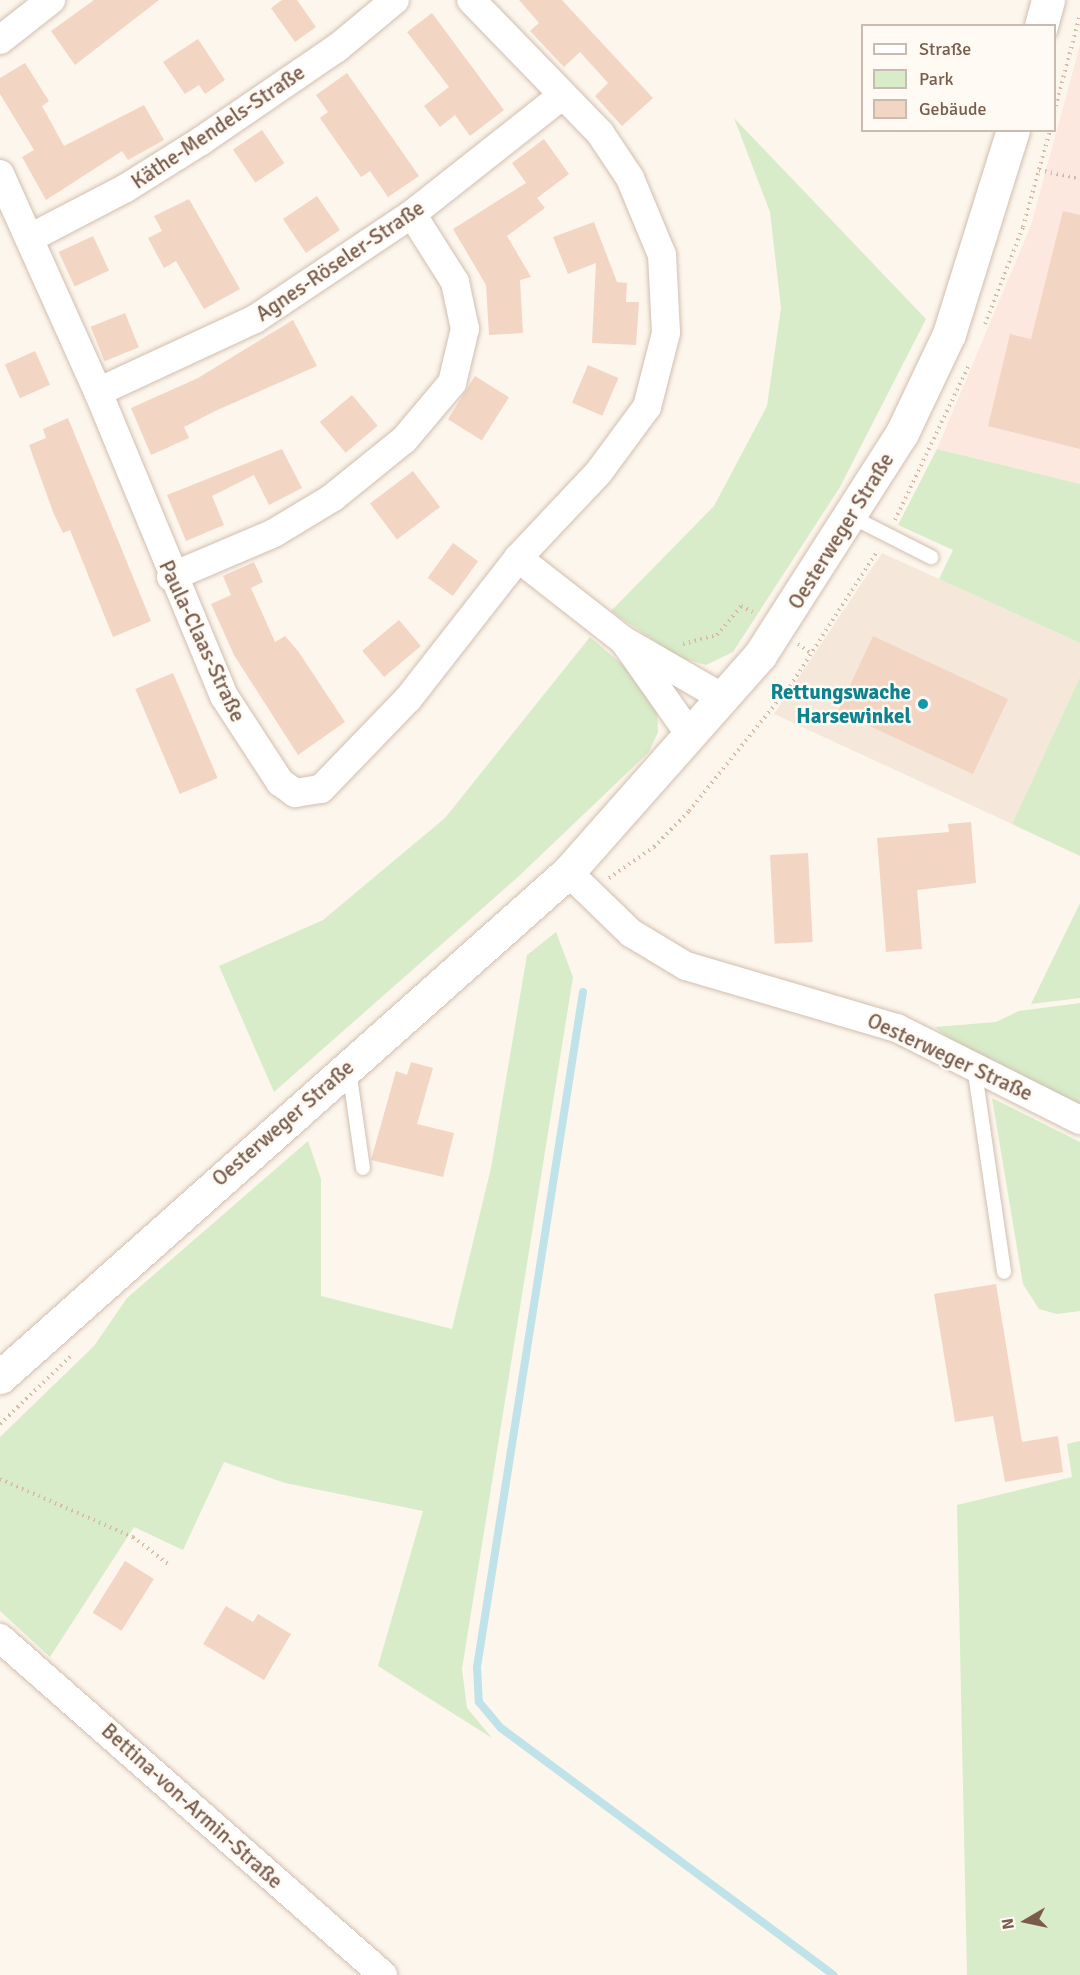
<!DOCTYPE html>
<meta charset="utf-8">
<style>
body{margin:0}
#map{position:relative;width:1080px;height:1975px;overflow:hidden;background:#fdf6ec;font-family:Signika,sans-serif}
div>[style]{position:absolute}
.residential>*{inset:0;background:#f5e8da}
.commercial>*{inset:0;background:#fde8e0}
.green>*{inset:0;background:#d8ecc9}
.stream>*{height:8px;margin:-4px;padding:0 4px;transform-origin:4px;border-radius:4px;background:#bfe3e8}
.building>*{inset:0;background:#f3d5c3;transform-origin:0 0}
.path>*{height:4px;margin-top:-2px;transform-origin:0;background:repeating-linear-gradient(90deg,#d9b8a5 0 1.5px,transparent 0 6px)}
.roads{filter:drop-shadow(0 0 2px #d1beb0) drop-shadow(0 0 2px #d1beb0)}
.lane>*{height:14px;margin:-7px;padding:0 7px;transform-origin:7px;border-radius:7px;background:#fff}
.street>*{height:28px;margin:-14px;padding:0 14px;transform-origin:14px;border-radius:14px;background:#fff}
.secondary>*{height:33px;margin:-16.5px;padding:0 16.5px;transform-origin:16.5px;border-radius:16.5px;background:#fff}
.dots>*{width:16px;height:16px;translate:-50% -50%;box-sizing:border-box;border:3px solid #fffaf3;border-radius:50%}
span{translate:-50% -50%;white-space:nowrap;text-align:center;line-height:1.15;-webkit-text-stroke:5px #fffaf3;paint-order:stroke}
.street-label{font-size:21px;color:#7a5c4d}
.culture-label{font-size:21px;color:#0d838f;font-weight:700}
.right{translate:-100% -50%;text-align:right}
.legend{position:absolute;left:861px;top:24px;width:195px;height:108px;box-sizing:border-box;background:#fffaf3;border:2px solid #cabbb1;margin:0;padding:8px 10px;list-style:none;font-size:18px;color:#7a5c4d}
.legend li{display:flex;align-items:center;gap:12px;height:30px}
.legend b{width:30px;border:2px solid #cabbb1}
.north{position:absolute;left:996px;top:1891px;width:60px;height:60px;-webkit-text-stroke:4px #fffaf3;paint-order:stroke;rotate:261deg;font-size:16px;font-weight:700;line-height:24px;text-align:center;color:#7a5c4d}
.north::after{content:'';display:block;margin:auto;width:21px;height:27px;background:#7a5c4d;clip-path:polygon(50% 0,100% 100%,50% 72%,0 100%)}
</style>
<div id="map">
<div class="residential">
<div style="clip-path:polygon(882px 553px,1080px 643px,1080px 677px,1012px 824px,774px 714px)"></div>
</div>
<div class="commercial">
<div style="clip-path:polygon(1080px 45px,1080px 484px,937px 449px,1031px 225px)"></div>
</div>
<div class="green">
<div style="clip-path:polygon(734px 118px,926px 319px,840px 487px,733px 652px,706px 665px,678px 657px,611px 611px,714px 506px,767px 406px,781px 308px,770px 212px)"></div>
<div style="clip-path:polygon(937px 449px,1080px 484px,1080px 643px,939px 579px,953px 550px,898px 525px)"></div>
<div style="clip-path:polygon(590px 637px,631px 672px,657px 709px,658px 732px,649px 752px,519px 876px,274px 1092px,219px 966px,323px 920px,445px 818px)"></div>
<div style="clip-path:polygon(1080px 677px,1080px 856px,1012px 824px)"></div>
<div style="clip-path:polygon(1080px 903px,1080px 998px,1031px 1004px)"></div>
<div style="clip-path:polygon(556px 932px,573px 977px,462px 1669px,467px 1708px,492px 1738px,378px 1666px,423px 1511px,285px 1483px,224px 1462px,183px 1550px,134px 1527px,50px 1657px,0 1611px,0 1437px,94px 1346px,127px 1298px,308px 1141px,321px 1179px,321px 1296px,452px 1329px,491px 1168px,527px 955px)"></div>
<div style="clip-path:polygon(1080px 1003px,1080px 1108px,960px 1048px,935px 1027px,996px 1022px,1019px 1011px)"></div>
<div style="clip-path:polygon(992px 1098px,1080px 1142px,1080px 1311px,1057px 1314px,1039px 1309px,1023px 1284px)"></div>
<div style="clip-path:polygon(1080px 1441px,1080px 1975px,967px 1975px,957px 1505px,1072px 1477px,1067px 1444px)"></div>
</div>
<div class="stream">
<div style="left:583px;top:992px;width:683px;rotate:98.92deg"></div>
<div style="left:477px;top:1667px;width:35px;rotate:87deg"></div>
<div style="left:479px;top:1702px;width:34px;rotate:50deg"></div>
<div style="left:501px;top:1728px;width:414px;rotate:36.6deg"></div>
</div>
<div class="building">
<div style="clip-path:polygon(94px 0,159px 0,75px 65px,51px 31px)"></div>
<div style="clip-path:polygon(282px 0,297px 0,316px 27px,295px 42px,271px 8px)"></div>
<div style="clip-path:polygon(519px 0,562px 0,653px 98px,622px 126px,595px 96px,608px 83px,580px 52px,564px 67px,530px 31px,539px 23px)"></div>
<div style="clip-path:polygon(432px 13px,504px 110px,470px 136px,455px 115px,440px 127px,424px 106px,449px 87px,407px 32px)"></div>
<div style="clip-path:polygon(198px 39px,225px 80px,205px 94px,199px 85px,185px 94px,163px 62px)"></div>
<div style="clip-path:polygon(25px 63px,49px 101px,42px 106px,64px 146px,144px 105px,164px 140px,128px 160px,122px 151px,46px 200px,22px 157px,34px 150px,0 94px,0 78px)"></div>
<div style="clip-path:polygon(347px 73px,419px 176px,388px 197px,370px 171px,361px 177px,320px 118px,328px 112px,316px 95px)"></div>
<div style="left:262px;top:130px;width:40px;height:35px;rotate:56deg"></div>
<div style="clip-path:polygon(544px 139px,569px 174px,537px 198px,545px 208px,507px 236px,531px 277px,520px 280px,523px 333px,489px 335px,486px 285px,453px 229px,526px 183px,512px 163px)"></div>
<div style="left:317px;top:196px;width:41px;height:41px;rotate:56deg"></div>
<div style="clip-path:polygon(189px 199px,240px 289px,204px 309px,176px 261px,164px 268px,148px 238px,162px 231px,154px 216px)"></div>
<div style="clip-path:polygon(1063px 211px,1080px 215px,1080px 449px,988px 426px,1010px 334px,1031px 339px)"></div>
<div style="clip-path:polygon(594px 222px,617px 282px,627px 283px,626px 302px,639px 302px,636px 345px,592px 343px,596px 263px,568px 274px,553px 237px)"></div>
<div style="left:93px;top:236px;width:38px;height:38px;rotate:65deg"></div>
<div style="left:125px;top:313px;width:37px;height:37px;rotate:68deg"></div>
<div style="clip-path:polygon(293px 320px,317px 366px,215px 411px,184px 427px,189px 438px,151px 455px,131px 408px,198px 378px)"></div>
<div style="left:35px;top:351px;width:37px;height:33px;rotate:66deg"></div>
<div style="left:588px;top:365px;width:33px;height:41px;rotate:23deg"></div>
<div style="left:475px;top:376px;width:40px;height:51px;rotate:32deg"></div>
<div style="left:352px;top:395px;width:40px;height:42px;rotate:50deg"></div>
<div style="clip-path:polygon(68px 418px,151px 621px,113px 637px,70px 530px,63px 533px,53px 512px,29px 445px,46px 438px,43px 429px)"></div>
<div style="clip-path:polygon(282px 449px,302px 488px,269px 505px,254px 475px,212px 496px,224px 525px,186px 541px,167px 495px)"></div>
<div style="left:413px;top:471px;width:45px;height:54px;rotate:53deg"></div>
<div style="left:453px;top:543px;width:31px;height:43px;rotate:36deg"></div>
<div style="clip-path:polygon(254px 562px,263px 582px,251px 588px,275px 642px,285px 636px,298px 651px,345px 722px,298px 755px,234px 655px,211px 604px,231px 595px,223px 576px)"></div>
<div style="left:399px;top:620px;width:34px;height:48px;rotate:50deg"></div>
<div style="left:873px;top:636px;width:149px;height:83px;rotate:25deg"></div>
<div style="left:173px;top:673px;width:114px;height:41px;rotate:67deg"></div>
<div style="clip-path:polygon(971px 822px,976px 883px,917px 890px,922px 949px,886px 952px,877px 838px,949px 832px,948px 824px)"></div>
<div style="left:808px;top:853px;width:89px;height:38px;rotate:87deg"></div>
<div style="clip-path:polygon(411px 1062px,433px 1068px,417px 1124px,454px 1133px,443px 1177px,371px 1160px,396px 1071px,407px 1075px)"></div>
<div style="clip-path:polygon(996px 1284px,1022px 1442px,1058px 1436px,1063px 1472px,1005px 1482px,993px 1416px,955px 1422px,934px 1294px)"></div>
<div style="left:125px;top:1561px;width:34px;height:61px;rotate:32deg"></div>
<div style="clip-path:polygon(226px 1606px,253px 1622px,258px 1614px,291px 1634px,264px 1680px,203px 1644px)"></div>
</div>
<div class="path">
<div style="left:1054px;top:112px;width:100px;rotate:-75deg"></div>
<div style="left:1039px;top:170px;width:42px;rotate:12.4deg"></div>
<div style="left:985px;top:324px;width:104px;rotate:-68.6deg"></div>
<div style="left:1023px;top:227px;width:101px;rotate:-74.4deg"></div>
<div style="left:895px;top:520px;width:172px;rotate:-64.5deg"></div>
<div style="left:683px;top:644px;width:35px;rotate:-15deg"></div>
<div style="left:717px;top:635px;width:38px;rotate:-50deg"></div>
<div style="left:741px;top:606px;width:13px;rotate:27deg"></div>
<div style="left:798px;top:644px;width:17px;rotate:36deg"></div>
<div style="left:609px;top:878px;width:55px;rotate:-34.6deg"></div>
<div style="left:654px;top:847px;width:50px;rotate:-45.8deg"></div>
<div style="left:689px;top:811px;width:161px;rotate:-51.1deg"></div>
<div style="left:790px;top:686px;width:162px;rotate:-57.1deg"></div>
<div style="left:0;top:1424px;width:98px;rotate:-43.8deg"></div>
<div style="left:0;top:1479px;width:145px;rotate:23.6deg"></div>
<div style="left:133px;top:1537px;width:44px;rotate:37.6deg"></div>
</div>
<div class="roads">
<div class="lane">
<div style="left:852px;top:517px;width:89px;rotate:26.9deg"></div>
<div style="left:974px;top:1066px;width:208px;rotate:81.7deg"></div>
<div style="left:349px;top:1070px;width:99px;rotate:81.9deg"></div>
</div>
<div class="street">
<div style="left:0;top:40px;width:65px;rotate:-38.1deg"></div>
<div style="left:0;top:174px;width:239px;rotate:65.8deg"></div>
<div style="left:98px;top:392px;width:329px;rotate:67.5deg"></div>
<div style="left:224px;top:696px;width:103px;rotate:56.9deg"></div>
<div style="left:280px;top:782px;width:19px;rotate:36deg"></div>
<div style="left:295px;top:793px;width:26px;rotate:-9deg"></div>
<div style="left:321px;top:789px;width:125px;rotate:-46deg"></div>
<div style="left:408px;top:699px;width:179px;rotate:-52deg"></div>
<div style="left:518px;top:558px;width:118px;rotate:-46.7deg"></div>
<div style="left:599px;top:472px;width:81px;rotate:-53.6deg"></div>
<div style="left:647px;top:407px;width:76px;rotate:-75.6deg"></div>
<div style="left:666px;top:333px;width:78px;rotate:-92.9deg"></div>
<div style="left:662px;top:255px;width:83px;rotate:-112.6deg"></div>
<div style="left:630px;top:178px;width:54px;rotate:-123.7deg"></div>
<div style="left:600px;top:133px;width:185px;rotate:-134.1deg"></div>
<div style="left:30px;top:238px;width:108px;rotate:-27.5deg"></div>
<div style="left:126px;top:188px;width:89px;rotate:-32.1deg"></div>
<div style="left:201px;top:141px;width:165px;rotate:-34.4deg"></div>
<div style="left:337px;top:48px;width:75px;rotate:-39.6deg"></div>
<div style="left:98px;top:392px;width:173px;rotate:-24.9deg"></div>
<div style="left:255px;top:319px;width:189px;rotate:-33.8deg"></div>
<div style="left:412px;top:214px;width:189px;rotate:-38.3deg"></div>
<div style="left:518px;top:558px;width:133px;rotate:38deg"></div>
<div style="left:623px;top:640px;width:116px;rotate:30.1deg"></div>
<div style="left:171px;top:577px;width:112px;rotate:-23.1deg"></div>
<div style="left:274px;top:533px;width:68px;rotate:-31.1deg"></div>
<div style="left:332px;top:498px;width:92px;rotate:-38.9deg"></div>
<div style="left:404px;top:440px;width:75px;rotate:-49.9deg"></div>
<div style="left:452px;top:383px;width:56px;rotate:-76.5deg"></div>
<div style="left:465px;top:329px;width:48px;rotate:-102deg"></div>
<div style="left:455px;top:282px;width:80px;rotate:-122.3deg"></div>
<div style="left:626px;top:644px;width:113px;rotate:54.8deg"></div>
<div style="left:568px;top:872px;width:88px;rotate:44.1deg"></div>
<div style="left:631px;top:933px;width:64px;rotate:31deg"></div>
<div style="left:686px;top:966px;width:220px;rotate:16.4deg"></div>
<div style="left:897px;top:1028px;width:205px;rotate:26.7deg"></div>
<div style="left:0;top:1638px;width:510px;rotate:41.34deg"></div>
</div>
<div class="secondary">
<div style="left:1041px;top:26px;width:27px;rotate:-75deg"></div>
<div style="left:0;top:1377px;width:760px;rotate:-41.64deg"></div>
<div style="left:568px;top:872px;width:290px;rotate:-48.5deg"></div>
<div style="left:760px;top:655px;width:264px;rotate:-57.4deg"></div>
<div style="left:902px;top:433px;width:110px;rotate:-64.6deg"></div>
<div style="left:949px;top:334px;width:214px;rotate:-72.6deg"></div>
</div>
</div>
<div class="dots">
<div style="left:923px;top:704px;background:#0f9aa8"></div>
</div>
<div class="street-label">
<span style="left:218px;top:127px;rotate:-34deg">Käthe-Mendels-Straße</span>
<span style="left:340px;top:261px;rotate:-34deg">Agnes-Röseler-Straße</span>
<span style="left:841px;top:531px;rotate:-58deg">Oesterweger Straße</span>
<span style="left:202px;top:641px;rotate:65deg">Paula-Claas-Straße</span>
<span style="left:950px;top:1057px;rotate:25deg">Oesterweger Straße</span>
<span style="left:283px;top:1123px;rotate:-41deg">Oesterweger Straße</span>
<span style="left:192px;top:1806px;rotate:42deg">Bettina-von-Armin-Straße</span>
</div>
<div class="culture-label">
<span class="right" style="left:911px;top:704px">Rettungswache<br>Harsewinkel</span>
</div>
<ul class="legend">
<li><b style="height:8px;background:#fff"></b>Straße</li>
<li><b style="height:16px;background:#d8ecc9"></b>Park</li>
<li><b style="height:16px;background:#f3d5c3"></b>Gebäude</li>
</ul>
<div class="north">N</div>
</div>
